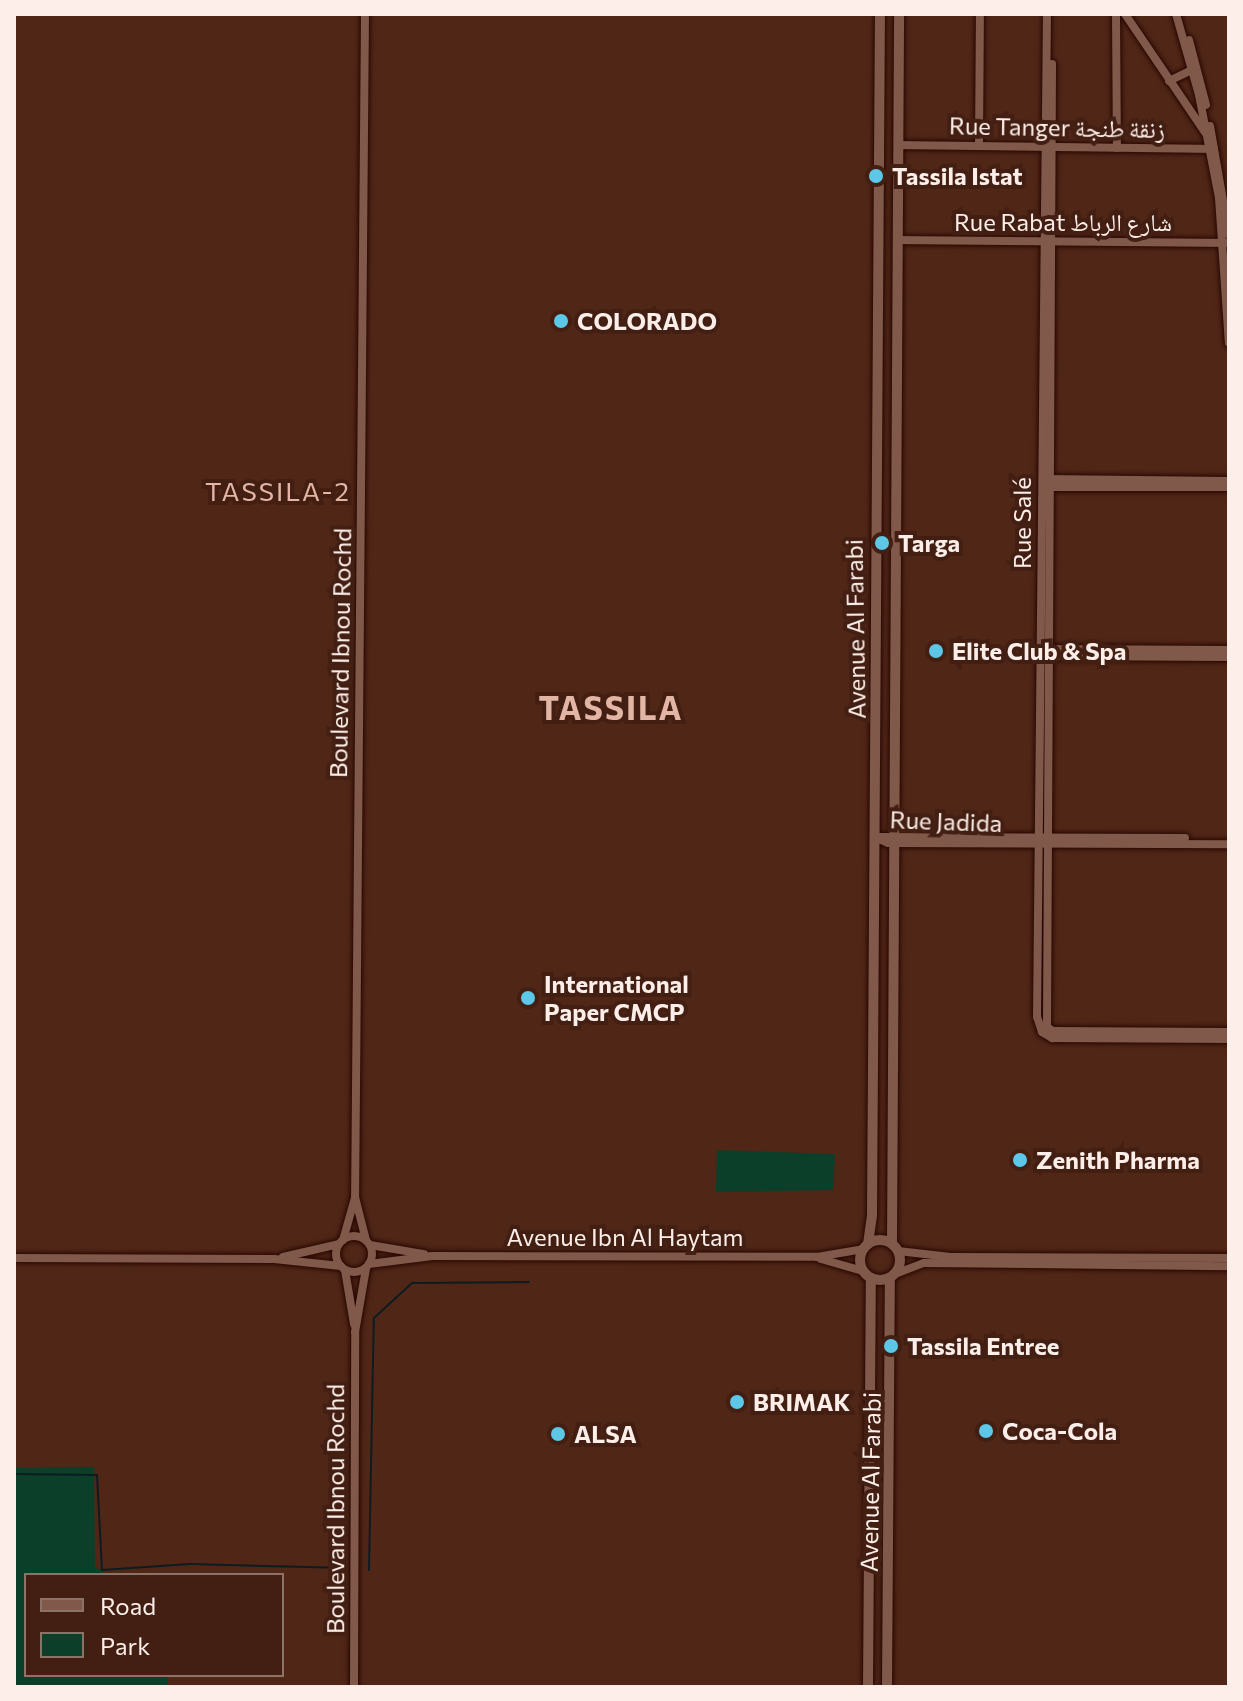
<!DOCTYPE html>
<meta charset="utf-8">
<style>
body{margin:0}
#map{position:relative;width:1243px;height:1701px;overflow:hidden;background:#421f12;font-family:Commissioner,"Noto Naskh Arabic",sans-serif}
div>[style]{position:absolute}
.built>*{inset:0;background:#502617}
.green>*{inset:0;background:#0c3f29}
.stream>*{height:2px;margin:-1px;padding:0 1px;transform-origin:1px;border-radius:1px;background:#0d1c20}
.roads{filter:drop-shadow(0 0 2px #270700) drop-shadow(0 0 2px #270700)}
.minor>*{height:8px;margin:-4px;padding:0 4px;transform-origin:4px;border-radius:4px;background:#81594b}
.minor>.ring{margin:-4px;padding:0;box-sizing:content-box;background:none;border:8px solid #81594b;border-radius:50%}
.tertiary>*{height:10px;margin:-5px;padding:0 5px;transform-origin:5px;border-radius:5px;background:#81594b}
.tertiary>.ring{margin:-5px;padding:0;box-sizing:content-box;background:none;border:10px solid #81594b;border-radius:50%}
.dots>*{width:22px;height:22px;translate:-50% -50%;box-sizing:border-box;border:4px solid #421f12;border-radius:50%}
span{translate:-50% -50%;white-space:nowrap;text-align:center;line-height:1.15;-webkit-text-stroke:8px #421f12;paint-order:stroke}
.street-label{font-size:24px;color:#fdeee9}
.poi-label{font-size:24px;color:#fdeee9;font-weight:700}
.left{translate:0 -50%;text-align:left}
.neighbourhood-label{font-size:26px;color:#e3b5a5;letter-spacing:2px}
.district-label{font-size:32px;color:#e3b5a5;font-weight:700;letter-spacing:2px}
.frame{position:absolute;inset:0;border:16px solid #fdeee9;pointer-events:none}
.legend{position:absolute;left:24px;top:1573px;width:260px;height:104px;box-sizing:border-box;background:#421f12;border:2px solid #8d7268;margin:0;padding:10px 14px;list-style:none;font-size:24px;color:#fdeee9}
.legend li{display:flex;align-items:center;gap:16px;height:40px}
.legend b{width:40px;border:2px solid #8d7268}
</style>
<div id="map">
<div class="built">
<div style="clip-path:polygon(evenodd,14px 14px,1229px 14px,1229px 1687px,14px 1687px,14px 14px,26px 1575px,282px 1575px,282px 1675px,26px 1675px,26px 1575px)"></div>
</div>
<div class="green">
<div style="clip-path:polygon(717px 1150px,835px 1154px,833px 1190px,716px 1192px)"></div>
<div style="clip-path:polygon(94px 1467px,95px 1567px,108px 1575px,26px 1575px,26px 1675px,168px 1675px,168px 1687px,14px 1687px,14px 1468px)"></div>
</div>
<div class="stream">
<div style="left:14px;top:1474px;width:83px;rotate:0.7deg"></div>
<div style="left:97px;top:1475px;width:95px;rotate:87deg"></div>
<div style="left:102px;top:1570px;width:88px;rotate:-3.9deg"></div>
<div style="left:190px;top:1564px;width:148px;rotate:1.5deg"></div>
<div style="left:369px;top:1570px;width:252px;rotate:-88.9deg"></div>
<div style="left:374px;top:1318px;width:52px;rotate:-42.6deg"></div>
<div style="left:412px;top:1283px;width:117px;rotate:-0.5deg"></div>
</div>
<div class="roads">
<div class="minor">
<div style="left:365px;top:14px;width:1183px;rotate:90.48deg"></div>
<div style="left:355px;top:1197px;width:44px;rotate:75.7deg"></div>
<div style="left:1116px;top:14px;width:134px;rotate:89.6deg"></div>
<div style="left:1125px;top:14px;width:143px;rotate:55.9deg"></div>
<div style="left:1176px;top:14px;width:84px;rotate:74.1deg"></div>
<div style="left:1199px;top:95px;width:105px;rotate:79deg"></div>
<div style="left:1219px;top:198px;width:145px;rotate:86.1deg"></div>
<div style="left:1189px;top:40px;width:67px;rotate:75.3deg"></div>
<div style="left:1169px;top:81px;width:25px;rotate:-26deg"></div>
<div style="left:1210px;top:126px;width:111px;rotate:80.1deg"></div>
<div style="left:899px;top:145px;width:315px;rotate:0.7deg"></div>
<div style="left:979px;top:146px;width:132px;rotate:-89.6deg"></div>
<div style="left:897px;top:240px;width:332px;rotate:0.5deg"></div>
<div style="left:1046px;top:479px;width:183px;rotate:0.6deg"></div>
<div style="left:1044px;top:487px;width:185px"></div>
<div style="left:1046px;top:649px;width:183px;rotate:0.3deg"></div>
<div style="left:1046px;top:656px;width:183px;rotate:0.3deg"></div>
<div style="left:874px;top:837px;width:15px;rotate:23deg"></div>
<div style="left:888px;top:843px;width:341px;rotate:0.2deg"></div>
<div style="left:875px;top:837px;width:310px;rotate:0.2deg"></div>
<div style="left:1047px;top:1027px;width:963px;rotate:-89.7deg"></div>
<div style="left:1047px;top:1027px;width:7px;rotate:34deg"></div>
<div style="left:1053px;top:1031px;width:176px;rotate:0.3deg"></div>
<div style="left:1042px;top:1032px;width:16px;rotate:-108deg"></div>
<div style="left:1037px;top:1017px;width:1003px;rotate:-89.43deg"></div>
<div style="left:1042px;top:1032px;width:12px;rotate:31deg"></div>
<div style="left:1052px;top:1038px;width:177px;rotate:0.3deg"></div>
<div class="ring" style="left:336px;top:1236px;width:28px;height:28px"></div>
<div style="left:343px;top:1240px;width:44px;rotate:-74.1deg"></div>
<div style="left:370px;top:1245px;width:55px;rotate:9.5deg"></div>
<div style="left:898px;top:1251px;width:53px;rotate:6.5deg"></div>
<div style="left:951px;top:1257px;width:278px;rotate:0.2deg"></div>
<div style="left:283px;top:1257px;width:57px;rotate:-13.1deg"></div>
<div style="left:14px;top:1258px;width:260px;rotate:0.2deg"></div>
<div style="left:274px;top:1259px;width:67px;rotate:6deg"></div>
<div style="left:821px;top:1259px;width:44px;rotate:15.9deg"></div>
<div style="left:369px;top:1264px;width:64px;rotate:-7.2deg"></div>
<div style="left:432px;top:1256px;width:385px;rotate:0.1deg"></div>
<div style="left:817px;top:1257px;width:48px;rotate:-9.7deg"></div>
<div style="left:345px;top:1270px;width:55px;rotate:80.5deg"></div>
<div style="left:895px;top:1274px;width:31px;rotate:-21deg"></div>
<div style="left:924px;top:1263px;width:305px;rotate:0.6deg"></div>
<div style="left:354px;top:1687px;width:355px;rotate:-89.8deg"></div>
<div style="left:355px;top:1332px;width:65px;rotate:-80.2deg"></div>
</div>
<div class="tertiary">
<div class="ring" style="left:860px;top:1240px;width:30px;height:30px"></div>
<div style="left:892px;top:1243px;width:1229px;rotate:-89.67deg"></div>
<div style="left:868px;top:1244px;width:29px;rotate:-82deg"></div>
<div style="left:872px;top:1215px;width:1201px;rotate:-89.62deg"></div>
<div style="left:868px;top:1687px;width:409px;rotate:-89.6deg"></div>
<div style="left:887px;top:1687px;width:409px;rotate:-89.6deg"></div>
</div>
</div>
<div class="dots">
<div style="left:876px;top:176px;background:#5cc7e7"></div>
<div style="left:561px;top:321px;background:#5cc7e7"></div>
<div style="left:882px;top:543px;background:#5cc7e7"></div>
<div style="left:936px;top:651px;background:#5cc7e7"></div>
<div style="left:528px;top:998px;background:#5cc7e7"></div>
<div style="left:1020px;top:1160px;background:#5cc7e7"></div>
<div style="left:891px;top:1346px;background:#5cc7e7"></div>
<div style="left:737px;top:1402px;background:#5cc7e7"></div>
<div style="left:986px;top:1431px;background:#5cc7e7"></div>
<div style="left:558px;top:1434px;background:#5cc7e7"></div>
</div>
<div class="street-label">
<span style="left:1057px;top:127px;rotate:1deg">Rue Tanger زنقة طنجة</span>
<span style="left:1063px;top:222px">Rue Rabat شارع الرباط</span>
<span style="left:1022px;top:523px;rotate:-90deg">Rue Salé</span>
<span style="left:855px;top:629px;rotate:-91deg">Avenue Al Farabi</span>
<span style="left:340px;top:653px;rotate:-89deg">Boulevard Ibnou Rochd</span>
<span style="left:946px;top:821px;rotate:2deg">Rue Jadida</span>
<span style="left:625px;top:1237px">Avenue Ibn Al Haytam</span>
<span style="left:870px;top:1482px;rotate:-89deg">Avenue Al Farabi</span>
<span style="left:335px;top:1509px;rotate:-90deg">Boulevard Ibnou Rochd</span>
</div>
<div class="poi-label">
<span class="left" style="left:892px;top:176px">Tassila Istat</span>
<span class="left" style="left:577px;top:321px">COLORADO</span>
<span class="left" style="left:898px;top:543px">Targa</span>
<span class="left" style="left:952px;top:651px">Elite Club &amp; Spa</span>
<span class="left" style="left:544px;top:998px">International<br>Paper CMCP</span>
<span class="left" style="left:1036px;top:1160px">Zenith Pharma</span>
<span class="left" style="left:907px;top:1346px">Tassila Entree</span>
<span class="left" style="left:753px;top:1402px">BRIMAK</span>
<span class="left" style="left:1002px;top:1431px">Coca-Cola</span>
<span class="left" style="left:574px;top:1434px">ALSA</span>
</div>
<div class="neighbourhood-label">
<span style="left:278px;top:491px">TASSILA-2</span>
</div>
<div class="district-label">
<span style="left:611px;top:707px">TASSILA</span>
</div>
<div class="frame"></div>
<ul class="legend">
<li><b style="height:10px;background:#81594b"></b>Road</li>
<li><b style="height:22px;background:#0c3f29"></b>Park</li>
</ul>
</div>
